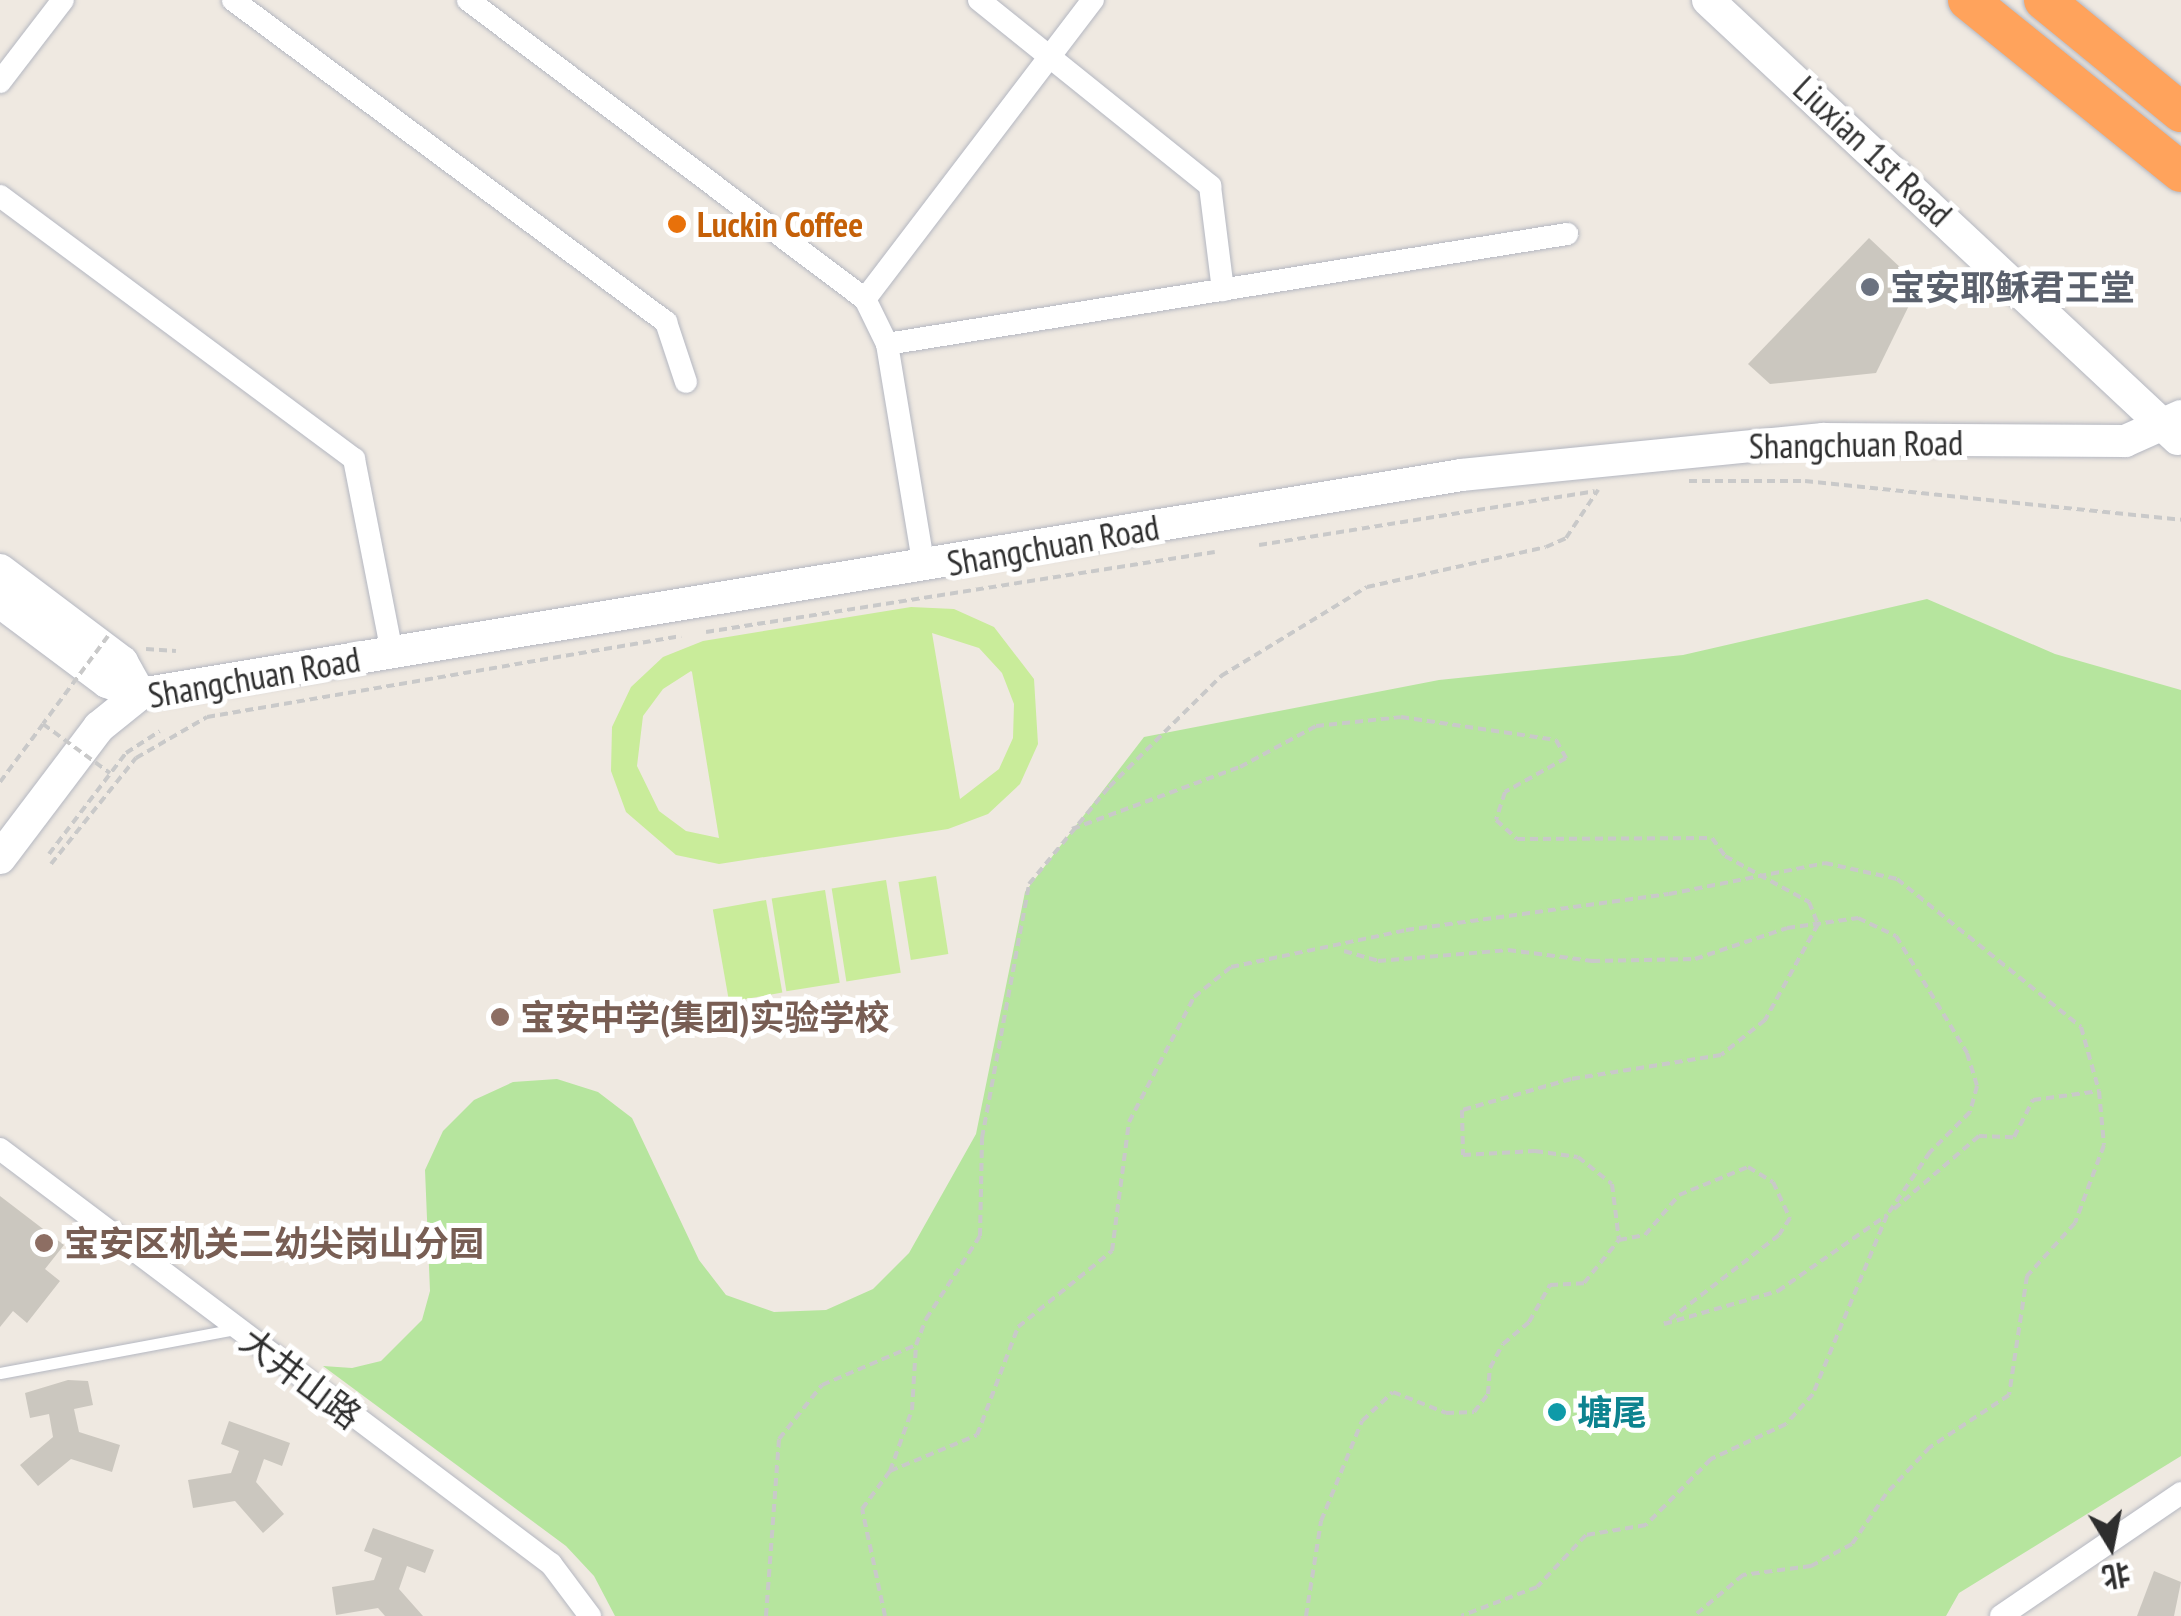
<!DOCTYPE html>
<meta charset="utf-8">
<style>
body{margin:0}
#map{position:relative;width:2181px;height:1616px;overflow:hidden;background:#efe9e1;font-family:"PT Sans Narrow","Noto Sans SC",sans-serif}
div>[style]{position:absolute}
.green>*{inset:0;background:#b6e59e}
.pitch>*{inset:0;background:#c9ec9a;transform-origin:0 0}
.building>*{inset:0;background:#cbc7bf}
.path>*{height:4px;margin-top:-2px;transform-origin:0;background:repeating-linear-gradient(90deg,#c9c9c9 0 8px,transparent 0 13px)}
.roads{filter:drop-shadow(0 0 2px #b4b7c1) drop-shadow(0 0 2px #b4b7c1)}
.lane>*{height:11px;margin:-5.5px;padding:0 5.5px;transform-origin:5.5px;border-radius:5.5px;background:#fff}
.street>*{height:22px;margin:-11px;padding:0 11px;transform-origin:11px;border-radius:11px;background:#fff}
.secondary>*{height:32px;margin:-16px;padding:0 16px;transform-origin:16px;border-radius:16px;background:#fff}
.highway>*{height:40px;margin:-20px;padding:0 20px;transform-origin:20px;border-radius:20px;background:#ffa35c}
.path-bridge>*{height:4px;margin-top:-2px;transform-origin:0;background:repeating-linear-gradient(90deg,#c9c9c9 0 8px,transparent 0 13px)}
.dots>*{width:28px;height:28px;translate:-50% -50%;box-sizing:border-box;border:5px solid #fff;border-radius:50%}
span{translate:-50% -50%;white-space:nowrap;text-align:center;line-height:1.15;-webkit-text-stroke:10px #fff;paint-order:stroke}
.street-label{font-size:35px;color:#2e2e2e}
.food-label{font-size:35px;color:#c56008;font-weight:700}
.left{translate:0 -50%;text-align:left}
.worship-label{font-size:35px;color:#5b616d;font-weight:700}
.education-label{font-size:35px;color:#785e54;font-weight:700}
.culture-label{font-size:35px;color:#0d838f;font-weight:700}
.north{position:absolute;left:2061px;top:1496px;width:100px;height:100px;-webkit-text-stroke:8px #fff;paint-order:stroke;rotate:170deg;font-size:28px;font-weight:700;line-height:40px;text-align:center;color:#2e2e2e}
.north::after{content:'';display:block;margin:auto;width:35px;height:45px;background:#2e2e2e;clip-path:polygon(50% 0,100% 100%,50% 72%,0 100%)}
</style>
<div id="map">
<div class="green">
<div style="clip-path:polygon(1927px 599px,2055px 654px,2181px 690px,2181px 1456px,1959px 1593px,1946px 1616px,615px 1616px,594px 1576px,566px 1546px,323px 1366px,352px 1368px,381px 1361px,422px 1320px,430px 1291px,425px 1170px,443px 1131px,474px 1100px,513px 1082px,557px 1079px,598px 1092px,632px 1118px,699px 1260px,726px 1295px,774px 1312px,826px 1310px,873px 1289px,909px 1253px,976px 1134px,1025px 892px,1144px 737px,1439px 680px,1683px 655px)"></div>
</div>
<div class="pitch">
<div style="clip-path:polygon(evenodd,911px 607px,954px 609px,994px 627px,1034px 679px,1038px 744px,1020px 784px,988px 814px,948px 829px,719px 864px,676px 855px,626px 812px,611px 771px,612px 727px,631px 687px,663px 657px,703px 641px,911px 607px,932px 633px,979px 648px,1002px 673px,1014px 704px,1013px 738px,999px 769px,960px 799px,932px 633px,911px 607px,691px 671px,692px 672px,719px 838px,686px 831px,659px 811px,637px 766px,643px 716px,663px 689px,691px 671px)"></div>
<div style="left:936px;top:876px;width:79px;height:38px;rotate:81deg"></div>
<div style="left:886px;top:880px;width:94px;height:55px;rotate:81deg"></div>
<div style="left:825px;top:890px;width:94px;height:54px;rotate:81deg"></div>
<div style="left:766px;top:900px;width:94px;height:54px;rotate:80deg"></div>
</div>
<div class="building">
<div style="clip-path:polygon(1869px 238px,1919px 285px,1876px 373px,1770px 384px,1748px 364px)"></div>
<div style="clip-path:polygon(0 1196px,64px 1245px,45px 1269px,60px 1281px,27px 1323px,13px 1311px,0 1327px)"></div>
<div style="clip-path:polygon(68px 1380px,88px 1381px,93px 1405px,74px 1409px,79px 1432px,120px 1445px,112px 1472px,71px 1459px,38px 1486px,20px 1465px,53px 1437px,49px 1414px,30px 1418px,25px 1393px)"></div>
<div style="clip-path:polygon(229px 1421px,290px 1443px,282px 1466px,264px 1459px,256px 1482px,284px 1514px,263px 1533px,235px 1501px,193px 1508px,188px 1480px,231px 1473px,239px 1451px,221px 1444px)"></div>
<div style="clip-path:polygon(373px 1528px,434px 1550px,425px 1573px,407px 1566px,399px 1589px,423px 1616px,385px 1616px,378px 1608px,336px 1615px,332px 1587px,374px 1580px,382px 1558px,364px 1551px)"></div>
<div style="clip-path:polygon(2154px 1571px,2181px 1582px,2174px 1616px,2137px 1616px)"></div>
</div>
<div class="path">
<div style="left:1689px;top:481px;width:116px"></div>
<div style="left:1805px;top:481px;width:378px;rotate:5.9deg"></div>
<div style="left:1259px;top:545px;width:340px;rotate:-9.1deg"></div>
<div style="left:706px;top:632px;width:515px;rotate:-8.93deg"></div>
<div style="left:146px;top:649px;width:30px;rotate:4deg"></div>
<div style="left:0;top:782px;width:72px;rotate:-53.4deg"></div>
<div style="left:1072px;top:829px;width:179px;rotate:-20.3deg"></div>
<div style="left:1240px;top:767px;width:86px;rotate:-28.3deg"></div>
<div style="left:1316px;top:726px;width:85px;rotate:-6deg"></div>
<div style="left:1401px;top:717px;width:157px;rotate:8.4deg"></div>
<div style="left:1556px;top:740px;width:21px;rotate:61deg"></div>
<div style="left:1566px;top:758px;width:70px;rotate:150.9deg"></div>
<div style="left:1505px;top:792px;width:29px;rotate:108deg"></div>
<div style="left:1496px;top:820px;width:28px;rotate:42deg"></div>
<div style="left:1517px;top:839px;width:195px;rotate:-0.3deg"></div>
<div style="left:1712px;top:838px;width:22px;rotate:54deg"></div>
<div style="left:1725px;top:856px;width:96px;rotate:28.7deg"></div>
<div style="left:1809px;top:902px;width:24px;rotate:68deg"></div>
<div style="left:1818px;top:924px;width:110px;rotate:118.9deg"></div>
<div style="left:1765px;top:1020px;width:56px;rotate:141.5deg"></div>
<div style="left:1721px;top:1055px;width:152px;rotate:170.9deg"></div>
<div style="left:1571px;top:1079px;width:113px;rotate:164.1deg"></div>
<div style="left:1462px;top:1110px;width:45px;rotate:88.7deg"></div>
<div style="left:1463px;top:1155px;width:72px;rotate:-3.2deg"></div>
<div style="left:1535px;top:1151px;width:43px;rotate:7.9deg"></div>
<div style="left:1578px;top:1157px;width:43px;rotate:38.5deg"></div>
<div style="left:1612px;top:1184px;width:56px;rotate:82.9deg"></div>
<div style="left:49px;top:854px;width:127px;rotate:-52.7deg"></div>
<div style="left:126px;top:753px;width:40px;rotate:-32.9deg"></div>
<div style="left:51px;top:864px;width:136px;rotate:-51.3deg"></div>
<div style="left:136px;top:758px;width:82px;rotate:-30deg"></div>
<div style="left:207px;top:717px;width:481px;rotate:-9.7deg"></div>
<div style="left:1344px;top:951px;width:35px;rotate:16deg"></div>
<div style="left:1378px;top:961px;width:130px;rotate:-4.8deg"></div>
<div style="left:1508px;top:950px;width:85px;rotate:7.5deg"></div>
<div style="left:1592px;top:961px;width:103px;rotate:-1.1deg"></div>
<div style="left:1695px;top:959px;width:97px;rotate:-18.6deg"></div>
<div style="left:1787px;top:928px;width:72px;rotate:-8deg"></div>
<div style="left:1858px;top:918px;width:42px;rotate:25.3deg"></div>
<div style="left:1896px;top:936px;width:137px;rotate:58.7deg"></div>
<div style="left:1967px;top:1053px;width:34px;rotate:73deg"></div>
<div style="left:1977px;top:1086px;width:27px;rotate:105deg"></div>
<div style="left:1970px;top:1112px;width:57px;rotate:135deg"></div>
<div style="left:1930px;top:1152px;width:76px;rotate:124.3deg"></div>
<div style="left:1887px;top:1215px;width:194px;rotate:112.5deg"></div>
<div style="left:1813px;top:1394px;width:40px;rotate:132deg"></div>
<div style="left:1786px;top:1424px;width:83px;rotate:155deg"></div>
<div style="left:1711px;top:1459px;width:93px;rotate:134.6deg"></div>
<div style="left:1646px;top:1525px;width:61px;rotate:170.5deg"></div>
<div style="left:1586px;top:1535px;width:71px;rotate:133.3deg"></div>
<div style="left:1537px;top:1587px;width:81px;rotate:159.1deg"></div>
<div style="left:1894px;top:1209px;width:112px;rotate:-40.7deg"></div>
<div style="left:1979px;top:1136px;width:35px;rotate:2deg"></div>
<div style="left:2014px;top:1137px;width:42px;rotate:-62.8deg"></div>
<div style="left:2033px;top:1100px;width:67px;rotate:-7.8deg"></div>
<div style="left:890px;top:1471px;width:94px;rotate:-22.5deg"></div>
<div style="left:977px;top:1435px;width:116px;rotate:-69.2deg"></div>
<div style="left:1018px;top:1327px;width:121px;rotate:-39deg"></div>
<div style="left:1112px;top:1251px;width:130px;rotate:-82.5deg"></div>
<div style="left:1129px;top:1122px;width:141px;rotate:-62.5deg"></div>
<div style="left:1194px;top:997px;width:48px;rotate:-39deg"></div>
<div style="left:1231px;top:967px;width:179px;rotate:-11.9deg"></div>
<div style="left:1406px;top:930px;width:265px;rotate:-7.8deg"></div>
<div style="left:1669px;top:894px;width:159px;rotate:-11.2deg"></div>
<div style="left:1825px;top:863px;width:74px;rotate:12.5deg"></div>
<div style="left:1897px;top:879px;width:236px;rotate:38.8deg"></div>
<div style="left:2081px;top:1027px;width:66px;rotate:74.3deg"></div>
<div style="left:2099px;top:1091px;width:54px;rotate:84.7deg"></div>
<div style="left:2104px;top:1145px;width:83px;rotate:110.4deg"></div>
<div style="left:2075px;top:1223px;width:72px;rotate:132.2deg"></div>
<div style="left:2027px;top:1276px;width:120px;rotate:98.6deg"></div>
<div style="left:2009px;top:1395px;width:95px;rotate:146.6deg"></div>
<div style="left:1930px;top:1447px;width:64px;rotate:133.1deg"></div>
<div style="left:1886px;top:1494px;width:60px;rotate:124.2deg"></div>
<div style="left:1852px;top:1544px;width:47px;rotate:151.8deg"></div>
<div style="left:1811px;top:1566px;width:69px;rotate:172.5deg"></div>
<div style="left:1743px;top:1575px;width:64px;rotate:140.1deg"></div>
<div style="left:766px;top:1616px;width:177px;rotate:-85.8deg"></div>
<div style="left:779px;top:1439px;width:69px;rotate:-51.5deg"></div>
<div style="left:822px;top:1385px;width:102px;rotate:-23.1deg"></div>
<div style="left:885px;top:1616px;width:109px;rotate:-102.1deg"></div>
<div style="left:862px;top:1509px;width:47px;rotate:-53.6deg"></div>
<div style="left:890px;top:1471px;width:65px;rotate:-70.2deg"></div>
<div style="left:912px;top:1410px;width:65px;rotate:-86.5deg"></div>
<div style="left:916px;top:1345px;width:28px;rotate:-69deg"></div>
<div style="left:926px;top:1319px;width:99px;rotate:-57deg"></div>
<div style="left:980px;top:1236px;width:98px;rotate:-88.8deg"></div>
<div style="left:982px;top:1138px;width:258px;rotate:-79.5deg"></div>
<div style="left:1029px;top:884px;width:126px;rotate:-50.5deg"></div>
<div style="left:1109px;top:787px;width:158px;rotate:-44.7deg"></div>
<div style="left:1221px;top:676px;width:171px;rotate:-31.4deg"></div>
<div style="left:1367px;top:587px;width:183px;rotate:-12.6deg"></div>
<div style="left:1546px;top:547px;width:22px;rotate:-24deg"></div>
<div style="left:1566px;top:538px;width:58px;rotate:-56.3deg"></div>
<div style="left:1306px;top:1616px;width:96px;rotate:-81deg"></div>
<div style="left:1321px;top:1521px;width:108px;rotate:-67.7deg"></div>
<div style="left:1362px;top:1421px;width:42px;rotate:-43.1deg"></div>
<div style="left:1393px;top:1392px;width:57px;rotate:21.6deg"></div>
<div style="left:1446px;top:1413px;width:28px;rotate:-2deg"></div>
<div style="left:1474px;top:1412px;width:23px;rotate:-52deg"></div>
<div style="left:1488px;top:1394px;width:26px;rotate:-86deg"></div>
<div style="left:1490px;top:1368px;width:27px;rotate:-62deg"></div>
<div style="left:1503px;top:1344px;width:34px;rotate:-40deg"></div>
<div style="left:1529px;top:1322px;width:43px;rotate:-60.4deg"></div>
<div style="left:1550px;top:1285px;width:34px;rotate:-3deg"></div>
<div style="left:1584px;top:1283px;width:55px;rotate:-50.9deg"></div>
<div style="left:1619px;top:1240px;width:26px;rotate:-11deg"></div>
<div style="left:1645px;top:1235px;width:52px;rotate:-49.6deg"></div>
<div style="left:1679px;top:1195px;width:74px;rotate:-22.1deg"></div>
<div style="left:1748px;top:1167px;width:29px;rotate:31deg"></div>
<div style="left:1773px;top:1182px;width:40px;rotate:65deg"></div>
<div style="left:1790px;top:1218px;width:20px;rotate:123deg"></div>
<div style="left:1779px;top:1235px;width:145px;rotate:142.3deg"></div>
<div style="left:1664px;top:1324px;width:119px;rotate:-16.1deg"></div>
<div style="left:1778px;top:1291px;width:133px;rotate:-34.9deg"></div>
</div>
<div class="roads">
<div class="lane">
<div style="left:0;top:1373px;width:239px;rotate:-10.6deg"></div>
</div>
<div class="street">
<div style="left:233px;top:0;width:540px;rotate:36.64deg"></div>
<div style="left:666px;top:322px;width:63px;rotate:71.6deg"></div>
<div style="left:468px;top:0;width:497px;rotate:37deg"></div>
<div style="left:865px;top:299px;width:50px;rotate:63.9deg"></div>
<div style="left:887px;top:344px;width:226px;rotate:80.6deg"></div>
<div style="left:979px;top:0;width:297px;rotate:38.8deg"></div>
<div style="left:1210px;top:186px;width:105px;rotate:82.9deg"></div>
<div style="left:0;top:82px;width:103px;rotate:-52.5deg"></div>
<div style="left:0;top:196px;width:441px;rotate:36.6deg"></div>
<div style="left:354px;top:459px;width:197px;rotate:78.9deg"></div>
<div style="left:865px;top:299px;width:376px;rotate:-52.7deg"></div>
<div style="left:887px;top:344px;width:689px;rotate:-9.19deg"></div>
<div style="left:0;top:1149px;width:690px;rotate:36.99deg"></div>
<div style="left:551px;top:1564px;width:65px;rotate:53.1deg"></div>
<div style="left:2001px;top:1616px;width:218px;rotate:-34.3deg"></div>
</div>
<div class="secondary">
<div style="left:1708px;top:0;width:643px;rotate:43.05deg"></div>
<div style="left:0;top:570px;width:153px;rotate:37deg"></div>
<div style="left:122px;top:662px;width:37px;rotate:61deg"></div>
<div style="left:0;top:602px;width:134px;rotate:36.8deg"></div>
<div style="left:107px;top:682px;width:35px;rotate:20deg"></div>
<div style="left:0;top:858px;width:164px;rotate:-52.9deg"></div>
<div style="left:99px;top:727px;width:53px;rotate:-38.8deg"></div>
<div style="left:140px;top:694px;width:1339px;rotate:-9.41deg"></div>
<div style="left:1461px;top:475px;width:364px;rotate:-5.7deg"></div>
<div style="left:1823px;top:439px;width:302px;rotate:0.4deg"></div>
<div style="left:2125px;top:441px;width:61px;rotate:-24.1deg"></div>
</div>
<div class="highway">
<div style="left:1968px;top:0;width:274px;rotate:38.9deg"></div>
<div style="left:2044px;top:0;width:177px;rotate:39.3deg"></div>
</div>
</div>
<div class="path-bridge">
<div style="left:108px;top:636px;width:109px;rotate:126.5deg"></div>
<div style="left:43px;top:724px;width:83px;rotate:36.2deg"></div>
</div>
<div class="dots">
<div style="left:677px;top:224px;background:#e8710a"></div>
<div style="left:1870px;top:287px;background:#6b7280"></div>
<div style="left:500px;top:1017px;background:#8d6e63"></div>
<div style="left:44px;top:1243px;background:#8d6e63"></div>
<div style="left:1557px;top:1412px;background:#0f9aa8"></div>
</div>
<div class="street-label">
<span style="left:1873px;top:151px;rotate:43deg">Liuxian 1st Road</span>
<span style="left:1856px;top:444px;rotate:-1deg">Shangchuan Road</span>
<span style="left:1053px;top:545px;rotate:-10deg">Shangchuan Road</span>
<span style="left:254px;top:677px;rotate:-10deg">Shangchuan Road</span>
<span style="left:301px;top:1378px;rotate:37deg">大井山路</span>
</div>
<div class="food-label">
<span class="left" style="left:697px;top:224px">Luckin Coffee</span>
</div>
<div class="worship-label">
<span class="left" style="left:1890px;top:287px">宝安耶稣君王堂</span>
</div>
<div class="education-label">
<span class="left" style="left:520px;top:1017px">宝安中学(集团)实验学校</span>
<span class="left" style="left:64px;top:1243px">宝安区机关二幼尖岗山分园</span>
</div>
<div class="culture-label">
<span class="left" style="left:1577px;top:1412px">塘尾</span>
</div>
<div class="north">北</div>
</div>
